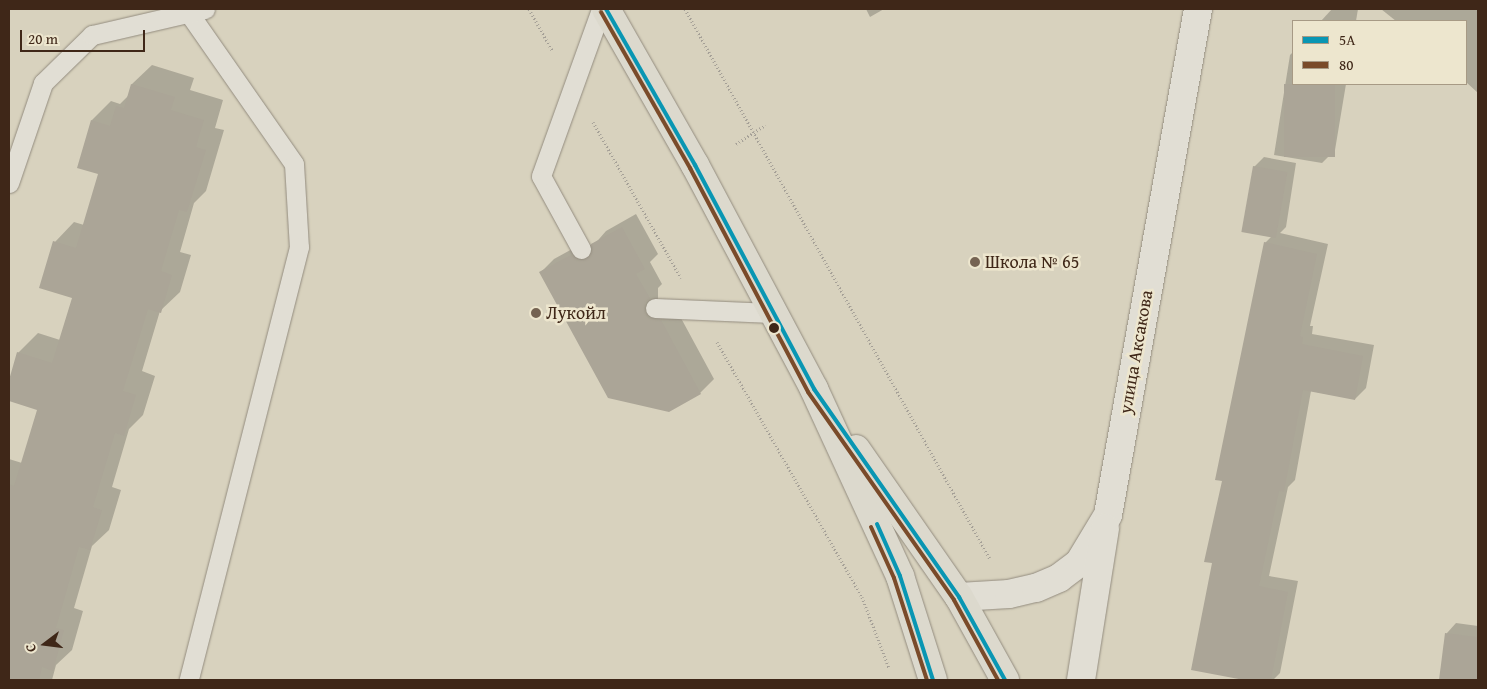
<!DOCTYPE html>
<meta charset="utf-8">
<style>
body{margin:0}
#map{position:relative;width:1487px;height:689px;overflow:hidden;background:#d8d2be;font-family:"Gentium Book Plus",serif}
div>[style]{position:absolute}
.shadow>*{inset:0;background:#0003}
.building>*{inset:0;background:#aba597;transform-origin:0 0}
.path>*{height:3px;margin-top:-1.5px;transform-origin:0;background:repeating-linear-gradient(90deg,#a5a097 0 1px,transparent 0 3.5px)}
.roads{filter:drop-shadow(0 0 1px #938c7f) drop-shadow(0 0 1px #938c7f)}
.lane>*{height:19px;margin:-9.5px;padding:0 9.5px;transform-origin:9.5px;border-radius:9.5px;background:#e1ded4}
.street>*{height:28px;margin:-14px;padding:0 14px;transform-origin:14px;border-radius:14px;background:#e1ded4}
.highway>*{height:28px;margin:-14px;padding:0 14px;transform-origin:14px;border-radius:14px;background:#dcd9cd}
.bus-1>*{height:4px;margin:-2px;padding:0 2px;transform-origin:2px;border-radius:2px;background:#0996b3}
.bus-2>*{height:4px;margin:-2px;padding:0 2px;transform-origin:2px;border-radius:2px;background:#7a4b2a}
.dots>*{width:14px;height:14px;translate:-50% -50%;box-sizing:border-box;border:2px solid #ede6ce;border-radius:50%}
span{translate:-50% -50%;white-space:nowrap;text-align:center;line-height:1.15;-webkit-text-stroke:5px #ede6ce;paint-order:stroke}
.poi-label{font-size:18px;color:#3f2718}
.left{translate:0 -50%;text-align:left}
.street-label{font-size:18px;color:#3f2718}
.frame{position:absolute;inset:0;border:10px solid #3f2718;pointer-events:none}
.legend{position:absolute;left:1292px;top:20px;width:175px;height:65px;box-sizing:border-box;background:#ede6ce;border:1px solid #a79a85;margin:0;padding:6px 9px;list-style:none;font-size:15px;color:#3f2718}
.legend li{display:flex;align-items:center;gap:10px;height:25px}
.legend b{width:25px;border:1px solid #a79a85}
.north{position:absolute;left:20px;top:619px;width:50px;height:50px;-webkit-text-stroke:4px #ede6ce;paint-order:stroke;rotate:255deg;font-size:14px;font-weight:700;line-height:20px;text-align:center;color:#3f2718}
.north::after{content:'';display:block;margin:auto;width:18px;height:22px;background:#3f2718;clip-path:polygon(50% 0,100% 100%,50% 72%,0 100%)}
.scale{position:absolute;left:20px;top:30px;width:125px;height:22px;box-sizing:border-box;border:2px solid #3f2718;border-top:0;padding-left:6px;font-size:15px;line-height:18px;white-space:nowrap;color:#3f2718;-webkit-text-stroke:4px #ede6ce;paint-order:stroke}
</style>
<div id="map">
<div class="shadow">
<div style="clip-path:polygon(866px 9px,884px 9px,870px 17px)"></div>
<div style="clip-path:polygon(1332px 9px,1358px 9px,1356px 21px,1321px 21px)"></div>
<div style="clip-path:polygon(1381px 9px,1478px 9px,1478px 93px,1466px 82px,1466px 21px,1396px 21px)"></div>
<div style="clip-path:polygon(1293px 52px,1293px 84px,1346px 84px,1335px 150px,1322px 163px,1274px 155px,1290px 55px)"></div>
<div style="clip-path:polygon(152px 65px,194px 78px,190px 90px,223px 100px,215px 128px,224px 130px,206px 191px,194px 203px,180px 252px,191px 255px,180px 292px,160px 311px,142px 371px,155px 376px,143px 415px,129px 429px,112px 487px,121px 490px,109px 530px,92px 546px,74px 608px,83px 611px,72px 650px,56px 665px,52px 680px,9px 680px,9px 459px,22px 463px,38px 409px,9px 400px,9px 384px,18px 353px,38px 333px,60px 340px,73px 297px,55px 242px,74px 222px,84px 225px,100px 173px,92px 120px,111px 101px,120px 104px,130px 94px,132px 84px)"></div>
<div style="clip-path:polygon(1264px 157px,1296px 163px,1286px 227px,1280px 233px,1328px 244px,1310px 326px,1313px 326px,1312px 334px,1374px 345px,1366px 388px,1355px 399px,1311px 391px,1295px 480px,1288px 487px,1269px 576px,1298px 581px,1280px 673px,1273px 680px,1250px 680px,1192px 669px,1214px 562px,1223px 480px,1265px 243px,1272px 236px,1254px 167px)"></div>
<div style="clip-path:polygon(636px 214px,658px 254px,650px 262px,662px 284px,658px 288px,658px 299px,675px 307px,714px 379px,700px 393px,668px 410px,541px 272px,554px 259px,585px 242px,593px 246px,606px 231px)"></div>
<div style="clip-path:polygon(1456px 623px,1478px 626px,1478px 680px,1440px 680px,1447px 633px)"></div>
</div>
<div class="building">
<div style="clip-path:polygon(131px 84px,175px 97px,171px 110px,204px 120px,196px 147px,206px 150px,187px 212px,179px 210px,161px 271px,172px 275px,161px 313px,148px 309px,123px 391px,136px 395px,124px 436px,115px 433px,93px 507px,102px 510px,90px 550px,79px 547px,56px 628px,64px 630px,53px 671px,42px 667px,39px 680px,9px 680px,9px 484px,14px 486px,37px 410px,9px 401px,9px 380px,17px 352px,52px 363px,72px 298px,39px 288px,53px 241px,76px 248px,98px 174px,77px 168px,91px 120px,110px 126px,116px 106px,124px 108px)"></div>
<div style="left:1284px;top:84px;width:51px;height:73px"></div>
<div style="left:1253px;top:166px;width:35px;height:67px;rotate:10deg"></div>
<div style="clip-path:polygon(622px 227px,645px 269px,636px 274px,650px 298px,645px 302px,645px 313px,649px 318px,661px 320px,701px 394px,669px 412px,608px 398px,539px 272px,571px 255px,580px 260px,587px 259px,592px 250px,591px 244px)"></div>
<div style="clip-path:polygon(1264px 242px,1317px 254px,1300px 336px,1303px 337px,1302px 344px,1363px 356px,1355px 400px,1303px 390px,1284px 492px,1279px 491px,1259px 586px,1288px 592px,1271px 680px,1244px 680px,1191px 670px,1212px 563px,1204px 562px,1222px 481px,1215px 480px)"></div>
<div style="clip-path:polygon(1445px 633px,1478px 637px,1478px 680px,1439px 680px)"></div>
</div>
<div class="path">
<div style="left:529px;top:9px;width:47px;rotate:60.7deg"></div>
<div style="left:685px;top:9px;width:629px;rotate:60.99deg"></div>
<div style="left:593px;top:122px;width:179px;rotate:60.6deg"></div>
<div style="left:736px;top:144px;width:35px;rotate:-33deg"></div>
<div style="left:717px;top:342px;width:293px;rotate:60.4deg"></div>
<div style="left:862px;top:597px;width:76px;rotate:69.2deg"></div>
</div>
<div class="roads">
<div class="lane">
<div style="left:186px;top:9px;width:189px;rotate:55.1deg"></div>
<div style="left:294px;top:164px;width:83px;rotate:86.6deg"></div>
<div style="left:299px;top:247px;width:447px;rotate:104.3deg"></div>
<div style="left:9px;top:183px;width:106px;rotate:-71.2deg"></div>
<div style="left:43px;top:83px;width:69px;rotate:-44.4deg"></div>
<div style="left:92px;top:35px;width:116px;rotate:-13deg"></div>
<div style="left:581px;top:249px;width:83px;rotate:-118.7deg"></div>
<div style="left:541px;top:176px;width:177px;rotate:-70.2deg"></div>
<div style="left:655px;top:308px;width:117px;rotate:2.4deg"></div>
</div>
<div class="street">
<div style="left:959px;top:597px;width:50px;rotate:-3.4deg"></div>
<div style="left:1009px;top:594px;width:28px;rotate:-13deg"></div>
<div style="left:1036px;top:588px;width:25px;rotate:-23deg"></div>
<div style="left:1059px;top:578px;width:25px;rotate:-37deg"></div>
<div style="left:1079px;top:563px;width:56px;rotate:-58.9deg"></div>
<div style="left:1108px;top:515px;width:514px;rotate:-79.91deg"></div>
<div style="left:1081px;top:680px;width:154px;rotate:-81deg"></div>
</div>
<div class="highway">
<div style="left:606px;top:9px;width:180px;rotate:60.3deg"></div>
<div style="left:695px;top:165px;width:254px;rotate:62deg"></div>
<div style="left:814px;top:389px;width:206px;rotate:65.3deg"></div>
<div style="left:900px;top:576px;width:109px;rotate:72.4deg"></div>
<div style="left:856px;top:449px;width:180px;rotate:55.2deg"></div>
<div style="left:959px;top:597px;width:95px;rotate:61deg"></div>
</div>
</div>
<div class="bus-1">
<div style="left:606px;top:9px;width:180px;rotate:60.3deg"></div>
<div style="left:695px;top:165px;width:254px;rotate:62deg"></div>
<div style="left:814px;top:389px;width:254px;rotate:55.1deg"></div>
<div style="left:959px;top:597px;width:95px;rotate:61deg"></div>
<div style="left:877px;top:524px;width:57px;rotate:66.1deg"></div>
<div style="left:900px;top:576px;width:109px;rotate:72.4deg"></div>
</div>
<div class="bus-2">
<div style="left:601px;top:12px;width:180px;rotate:60.3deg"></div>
<div style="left:690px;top:168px;width:253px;rotate:62.2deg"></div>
<div style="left:808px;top:392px;width:254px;rotate:54.9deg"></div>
<div style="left:954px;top:600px;width:91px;rotate:61.2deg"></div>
<div style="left:871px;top:527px;width:56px;rotate:65.7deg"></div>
<div style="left:894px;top:578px;width:107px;rotate:72.1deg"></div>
</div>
<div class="dots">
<div style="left:975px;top:262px;background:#756352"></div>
<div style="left:536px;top:313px;background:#756352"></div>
<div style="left:774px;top:328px;background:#3f2718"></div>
</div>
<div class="poi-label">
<span class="left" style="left:985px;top:262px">Школа № 65</span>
<span class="left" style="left:546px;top:313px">Лукойл</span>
</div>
<div class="street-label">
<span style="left:1136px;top:352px;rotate:-80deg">улица Аксакова</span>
</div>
<div class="frame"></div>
<ul class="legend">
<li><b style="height:6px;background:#0996b3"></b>5А</li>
<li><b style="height:6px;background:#7a4b2a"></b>80</li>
</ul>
<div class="north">С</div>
<div class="scale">20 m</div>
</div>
